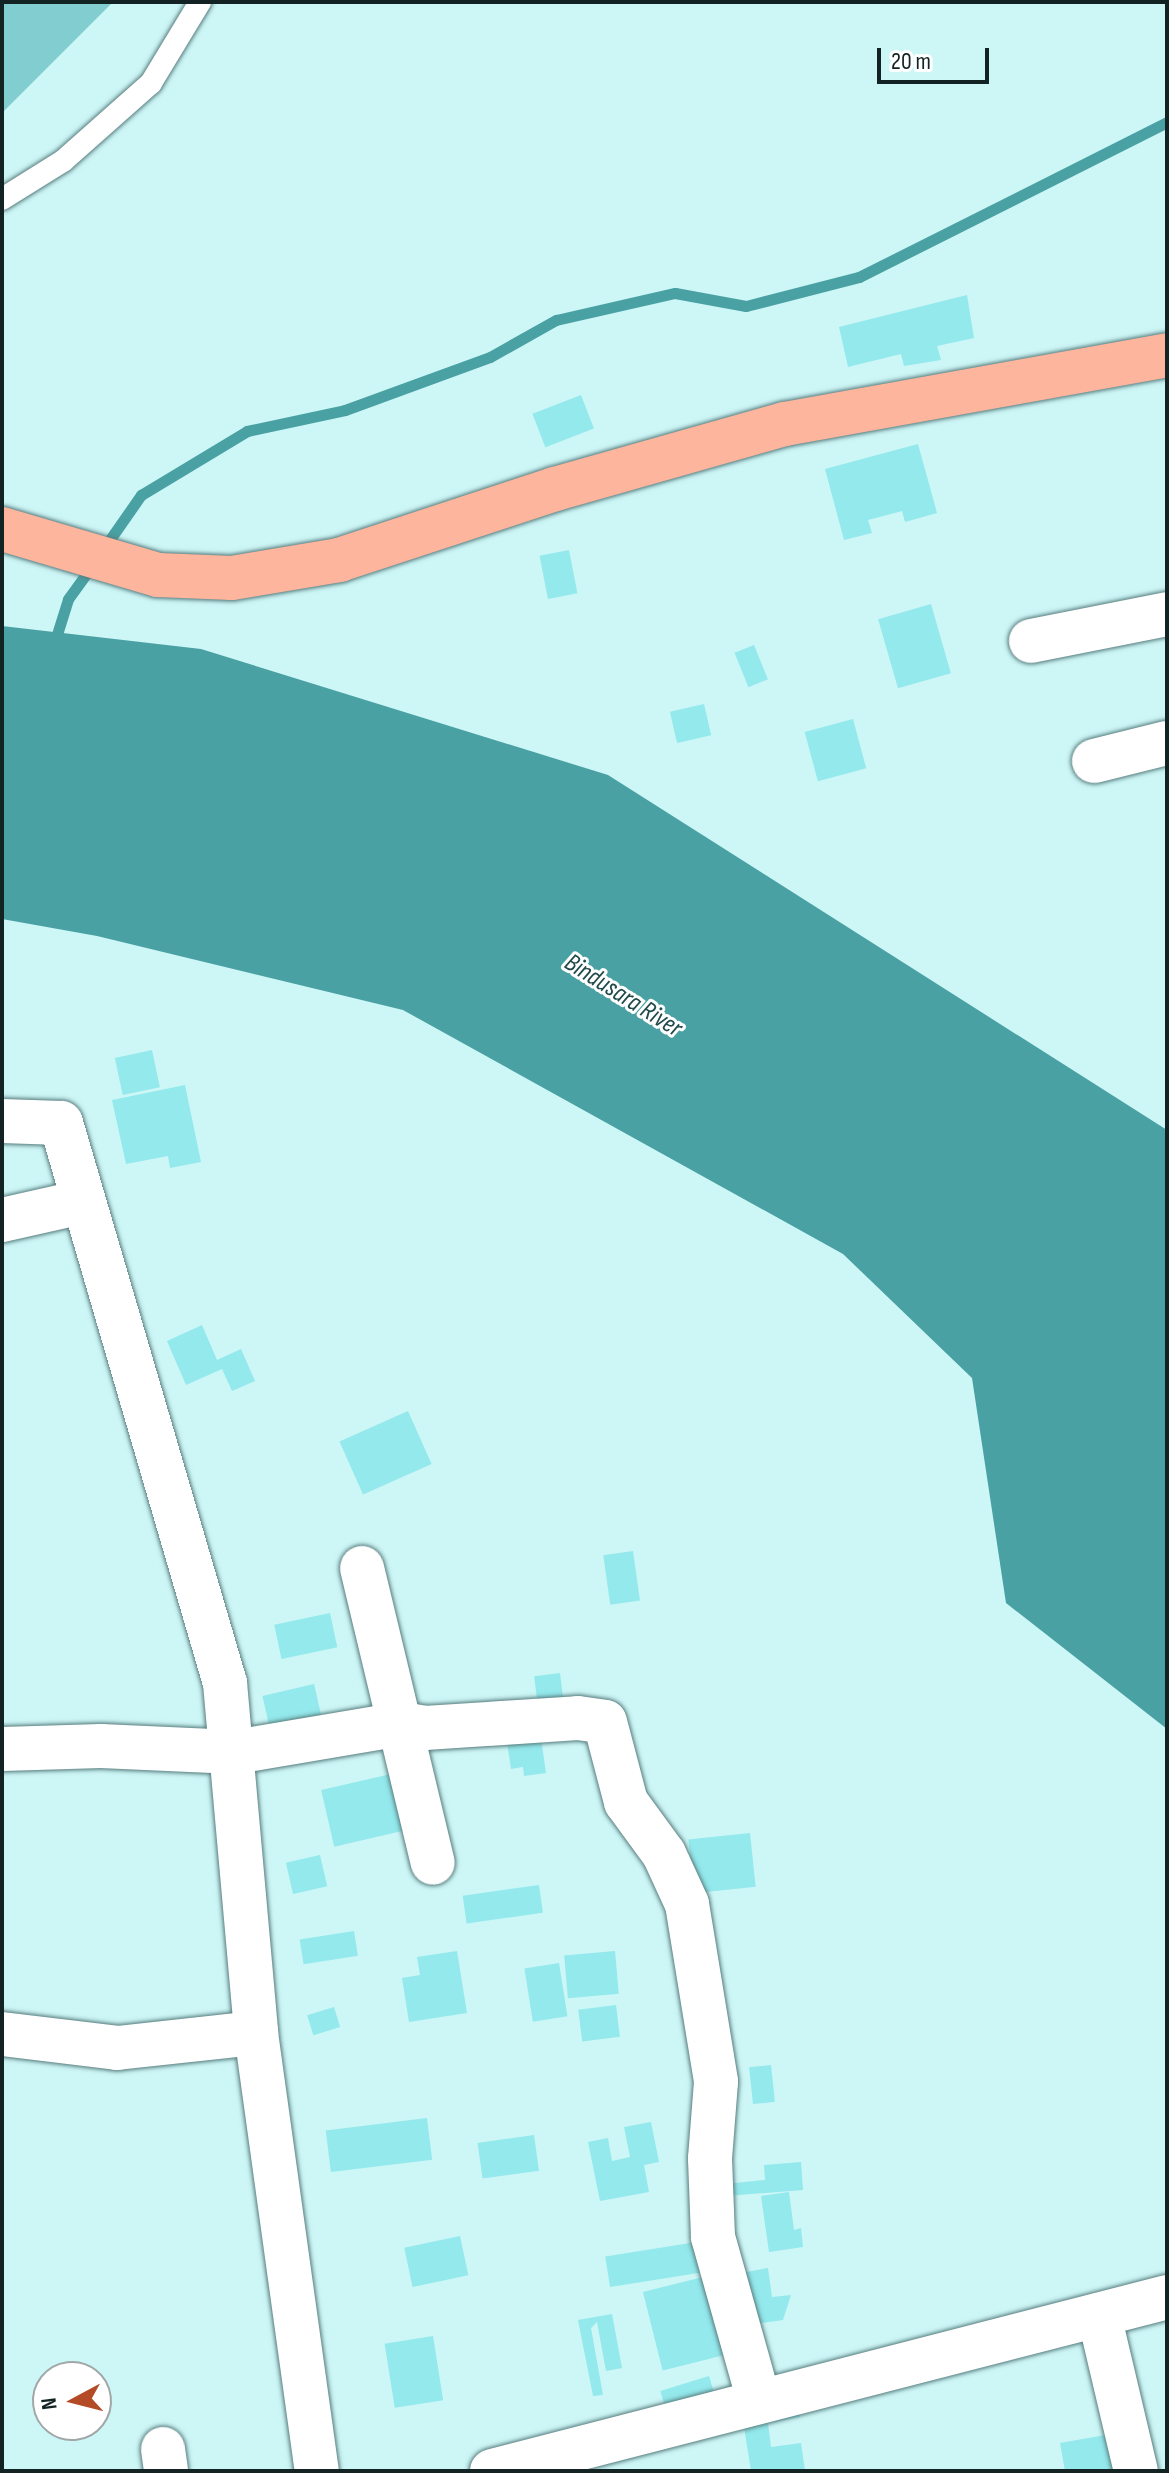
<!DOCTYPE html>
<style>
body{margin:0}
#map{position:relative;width:1169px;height:2473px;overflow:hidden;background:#cdf6f7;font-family:"Sofia Sans Condensed",sans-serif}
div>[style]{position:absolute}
.green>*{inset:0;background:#82cdcf}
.water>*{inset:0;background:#49a1a3}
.stream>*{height:11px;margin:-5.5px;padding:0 5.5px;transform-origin:5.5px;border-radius:5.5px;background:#49a1a3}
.building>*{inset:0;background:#93e9ec;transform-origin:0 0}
.roads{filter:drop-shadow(0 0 2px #587d7e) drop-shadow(0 0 2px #587d7e)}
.service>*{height:22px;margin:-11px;padding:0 11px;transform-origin:11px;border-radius:11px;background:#fff}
.minor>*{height:44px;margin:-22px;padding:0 22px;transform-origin:22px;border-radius:22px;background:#fff}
.tertiary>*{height:44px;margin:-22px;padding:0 22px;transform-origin:22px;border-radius:22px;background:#fff}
.primary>*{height:44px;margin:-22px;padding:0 22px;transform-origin:22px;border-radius:22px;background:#fdb59d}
span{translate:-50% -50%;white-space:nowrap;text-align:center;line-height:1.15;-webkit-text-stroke:6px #fff;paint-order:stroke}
.water-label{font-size:26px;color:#214a4b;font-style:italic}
.frame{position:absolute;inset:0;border:4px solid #132223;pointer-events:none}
.north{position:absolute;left:32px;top:2361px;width:80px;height:80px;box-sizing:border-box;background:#fff;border:2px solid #a1a7a7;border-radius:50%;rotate:263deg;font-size:22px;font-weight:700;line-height:32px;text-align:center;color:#132223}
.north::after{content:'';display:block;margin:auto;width:28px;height:36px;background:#b34b26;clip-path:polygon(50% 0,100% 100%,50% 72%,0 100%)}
.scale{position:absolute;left:877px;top:48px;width:112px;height:36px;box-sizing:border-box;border:4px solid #132223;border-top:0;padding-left:10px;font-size:24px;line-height:28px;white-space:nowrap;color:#132223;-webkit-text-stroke:6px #fff;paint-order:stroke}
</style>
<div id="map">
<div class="green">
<div style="clip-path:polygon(2px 2px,113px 2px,2px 113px)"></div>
</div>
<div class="water">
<div style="clip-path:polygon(2px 626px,201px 649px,608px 775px,1167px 1130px,1167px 1729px,1006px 1603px,972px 1378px,843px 1254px,403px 1010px,97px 936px,2px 919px)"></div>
</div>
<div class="stream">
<div style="left:104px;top:548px;width:65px;rotate:-55.1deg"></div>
<div style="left:141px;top:495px;width:124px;rotate:-31.1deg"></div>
<div style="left:247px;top:431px;width:100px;rotate:-12.1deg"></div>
<div style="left:345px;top:410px;width:154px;rotate:-20.1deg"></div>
<div style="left:490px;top:357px;width:76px;rotate:-29.3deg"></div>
<div style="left:556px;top:320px;width:122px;rotate:-12.8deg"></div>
<div style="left:675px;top:293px;width:72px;rotate:10.4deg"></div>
<div style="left:746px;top:306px;width:117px;rotate:-14.4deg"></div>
<div style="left:859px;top:277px;width:345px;rotate:-26.7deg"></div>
<div style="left:53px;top:647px;width:50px;rotate:-72.6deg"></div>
<div style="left:68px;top:599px;width:41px;rotate:-54deg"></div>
</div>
<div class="building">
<div style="clip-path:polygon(967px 295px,974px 338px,937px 346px,941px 360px,904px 366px,901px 354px,848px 367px,839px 327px)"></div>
<div style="left:581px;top:395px;width:36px;height:52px;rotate:69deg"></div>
<div style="clip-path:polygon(918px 444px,937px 513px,905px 522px,902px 511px,868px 520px,872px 533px,844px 540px,825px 469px)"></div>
<div style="left:569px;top:550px;width:44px;height:30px;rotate:79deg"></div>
<div style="left:931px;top:604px;width:72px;height:55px;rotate:74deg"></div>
<div style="left:754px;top:645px;width:37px;height:21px;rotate:68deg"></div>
<div style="left:704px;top:704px;width:32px;height:35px;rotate:77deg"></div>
<div style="left:853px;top:719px;width:51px;height:50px;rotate:75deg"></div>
<div style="left:152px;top:1050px;width:38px;height:38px;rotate:78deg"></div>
<div style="clip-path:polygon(185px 1085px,201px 1162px,170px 1168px,168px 1156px,126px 1164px,112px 1100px)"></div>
<div style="clip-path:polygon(202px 1325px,217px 1360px,241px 1349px,255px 1381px,232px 1391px,222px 1369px,186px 1385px,167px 1341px)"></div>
<div style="left:408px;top:1411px;width:58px;height:75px;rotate:66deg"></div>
<div style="left:633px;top:1551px;width:50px;height:30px;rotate:82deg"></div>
<div style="left:330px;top:1613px;width:35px;height:57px;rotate:78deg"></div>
<div style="left:560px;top:1673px;width:40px;height:26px;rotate:83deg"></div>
<div style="left:314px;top:1684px;width:41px;height:53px;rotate:77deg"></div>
<div style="clip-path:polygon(541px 1738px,546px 1773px,524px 1776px,523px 1767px,511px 1769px,507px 1742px)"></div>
<div style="left:404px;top:1771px;width:58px;height:85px;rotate:77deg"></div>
<div style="left:750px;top:1833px;width:54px;height:62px;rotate:84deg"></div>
<div style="left:320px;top:1855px;width:32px;height:35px;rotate:77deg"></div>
<div style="left:539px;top:1885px;width:28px;height:77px;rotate:82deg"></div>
<div style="left:354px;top:1931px;width:25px;height:55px;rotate:81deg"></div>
<div style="clip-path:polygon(457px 1951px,467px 2013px,409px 2022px,402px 1978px,420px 1975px,417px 1957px)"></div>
<div style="left:615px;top:1951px;width:43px;height:51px;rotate:85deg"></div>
<div style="left:559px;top:1963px;width:54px;height:35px;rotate:81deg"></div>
<div style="left:616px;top:2005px;width:32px;height:38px;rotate:83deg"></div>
<div style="left:334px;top:2007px;width:21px;height:28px;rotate:73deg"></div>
<div style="left:771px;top:2065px;width:37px;height:22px;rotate:84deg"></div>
<div style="left:427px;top:2118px;width:42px;height:102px;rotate:83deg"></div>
<div style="clip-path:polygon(651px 2122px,659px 2162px,644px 2165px,649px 2192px,600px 2201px,588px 2142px,608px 2138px,612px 2161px,630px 2157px,624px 2127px)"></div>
<div style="left:534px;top:2135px;width:36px;height:57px;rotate:82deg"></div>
<div style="clip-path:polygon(801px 2162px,803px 2190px,726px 2196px,725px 2184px,765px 2180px,764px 2165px)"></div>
<div style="clip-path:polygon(789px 2192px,794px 2230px,801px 2228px,803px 2247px,769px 2252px,761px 2196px)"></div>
<div style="left:460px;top:2236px;width:40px;height:57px;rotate:78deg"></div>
<div style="left:703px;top:2241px;width:31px;height:99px;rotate:81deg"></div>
<div style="clip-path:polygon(768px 2268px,772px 2297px,791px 2295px,783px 2320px,754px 2324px,746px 2272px)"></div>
<div style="left:707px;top:2276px;width:81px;height:66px;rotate:76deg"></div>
<div style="clip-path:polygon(612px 2314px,622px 2368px,606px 2371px,597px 2322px,591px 2328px,603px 2395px,593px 2396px,578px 2320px)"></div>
<div style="left:433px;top:2336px;width:65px;height:49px;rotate:81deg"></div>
<div style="left:709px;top:2376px;width:21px;height:51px;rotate:73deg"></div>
<div style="clip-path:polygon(797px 2399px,800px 2417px,768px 2423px,771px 2447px,801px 2443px,805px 2471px,751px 2471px,741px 2408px)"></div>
<div style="clip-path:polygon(1117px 2433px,1123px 2471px,1065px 2471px,1060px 2443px)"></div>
</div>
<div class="roads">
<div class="service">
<div style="left:2px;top:199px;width:72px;rotate:-31.9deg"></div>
<div style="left:63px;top:161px;width:118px;rotate:-41.6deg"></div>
<div style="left:151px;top:83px;width:95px;rotate:-58.8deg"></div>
</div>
<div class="minor">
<div style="left:1031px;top:641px;width:139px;rotate:-11.2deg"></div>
<div style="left:1094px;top:761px;width:75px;rotate:-13.9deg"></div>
<div style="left:2px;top:1220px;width:82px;rotate:-12.7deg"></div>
<div style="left:362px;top:1568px;width:303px;rotate:76.5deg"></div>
<div style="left:2px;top:1749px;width:99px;rotate:-1.7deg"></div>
<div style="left:101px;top:1746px;width:134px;rotate:2.6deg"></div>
<div style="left:235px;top:1752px;width:168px;rotate:-9.6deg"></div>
<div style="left:401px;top:1724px;width:24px;rotate:9deg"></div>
<div style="left:425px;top:1728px;width:153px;rotate:-3.7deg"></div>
<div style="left:578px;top:1718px;width:27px;rotate:8deg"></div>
<div style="left:605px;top:1722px;width:83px;rotate:75.3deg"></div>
<div style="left:626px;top:1802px;width:64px;rotate:53.8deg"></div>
<div style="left:664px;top:1854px;width:55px;rotate:65.3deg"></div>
<div style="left:687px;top:1904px;width:180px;rotate:80.7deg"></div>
<div style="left:716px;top:2082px;width:77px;rotate:94.5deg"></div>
<div style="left:710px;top:2159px;width:78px;rotate:87.8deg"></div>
<div style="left:713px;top:2237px;width:170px;rotate:74.3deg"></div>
<div style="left:2px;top:2034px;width:116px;rotate:6.9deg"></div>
<div style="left:117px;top:2048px;width:140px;rotate:-6.2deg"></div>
<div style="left:1099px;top:2315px;width:160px;rotate:76.7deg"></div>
<div style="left:163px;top:2449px;width:22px;rotate:82deg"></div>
<div style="left:492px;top:2471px;width:697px;rotate:-14.45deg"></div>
</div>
<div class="tertiary">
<div style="left:2px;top:1121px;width:59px;rotate:1.9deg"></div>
<div style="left:61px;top:1123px;width:584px;rotate:73.68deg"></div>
<div style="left:225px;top:1683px;width:351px;rotate:84.9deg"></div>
<div style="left:256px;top:2033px;width:442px;rotate:82.1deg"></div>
</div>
<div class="primary">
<div style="left:2px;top:529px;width:163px;rotate:16.4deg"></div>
<div style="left:158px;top:575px;width:74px;rotate:2.3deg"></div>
<div style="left:232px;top:578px;width:109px;rotate:-9.5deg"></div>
<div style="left:339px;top:560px;width:227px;rotate:-18.2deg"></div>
<div style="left:555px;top:489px;width:239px;rotate:-15.8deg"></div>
<div style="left:785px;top:424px;width:388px;rotate:-10.2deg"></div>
</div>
</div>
<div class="water-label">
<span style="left:623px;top:996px;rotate:32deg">Bindusara River</span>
</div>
<div class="frame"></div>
<div class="north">N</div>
<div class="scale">20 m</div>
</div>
